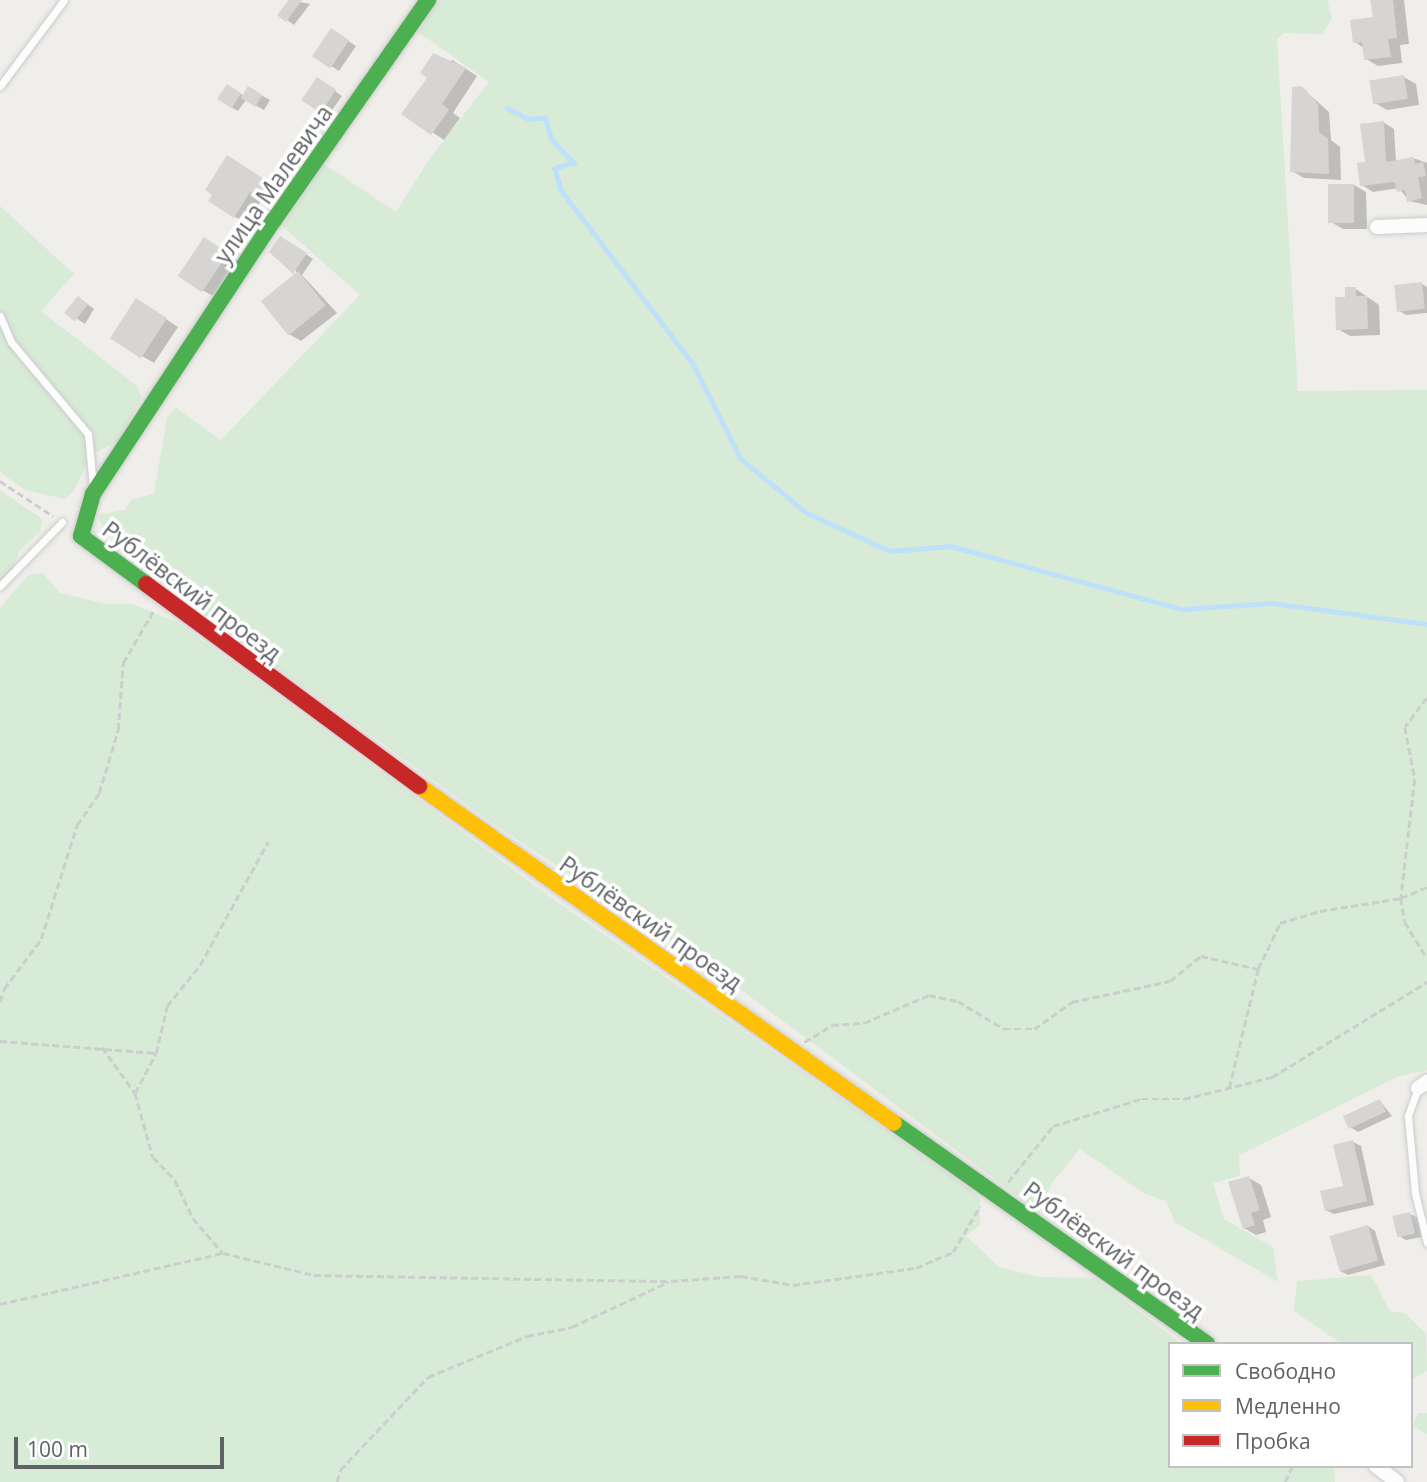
<!DOCTYPE html>
<meta charset="utf-8">
<style>
body{margin:0}
#map{position:relative;width:1427px;height:1482px;overflow:hidden;background:#efeeea;font-family:"Open Sans",sans-serif}
div>[style]{position:absolute}
.green>*{inset:0;background:#d8ebd6}
.shadow>*{inset:0;background:#0003}
.stream>*{height:4.5px;margin:-2.25px;padding:0 2.25px;transform-origin:2.25px;border-radius:2.25px;background:#bfe0f9}
.building>*{inset:0;background:#d6d5d3;transform-origin:0 0}
.path>*{height:2.5px;margin-top:-1.25px;transform-origin:0;background:repeating-linear-gradient(90deg,#cacfcc 0 7px,transparent 0 10.5px)}
.roads{filter:drop-shadow(0 0 2px #cbcccc) drop-shadow(0 0 2px #cbcccc)}
.lane>*{height:7px;margin:-3.5px;padding:0 3.5px;transform-origin:3.5px;border-radius:3.5px;background:#fdfcfc}
.street>*{height:14px;margin:-7px;padding:0 7px;transform-origin:7px;border-radius:7px;background:#fdfcfc}
.fast>*{height:16px;margin:-8px;padding:0 8px;transform-origin:8px;border-radius:8px;background:#4caf50}
.slow>*{height:16px;margin:-8px;padding:0 8px;transform-origin:8px;border-radius:8px;background:#ffc107}
.jam>*{height:16px;margin:-8px;padding:0 8px;transform-origin:8px;border-radius:8px;background:#c62828}
span{translate:-50% -50%;white-space:nowrap;text-align:center;line-height:1.15;-webkit-text-stroke:7px #fff;paint-order:stroke}
.street-label{font-size:23px;color:#5f6368}
.legend{position:absolute;left:1168px;top:1342px;width:245px;height:126px;box-sizing:border-box;background:#fff;border:2px solid #bfc1c3;margin:0;padding:9px 12px;list-style:none;font-size:21px;color:#5f6368}
.legend li{display:flex;align-items:center;gap:14px;height:35px}
.legend b{width:35px;border:2px solid #bfc1c3}
.scale{position:absolute;left:14px;top:1437px;width:210px;height:32px;box-sizing:border-box;border:4px solid #5f6368;border-top:0;padding-left:9px;font-size:21px;line-height:24px;white-space:nowrap;color:#5f6368;-webkit-text-stroke:5px #fff;paint-order:stroke}
</style>
<div id="map">
<div class="green">
<div style="clip-path:polygon(439px 0,1327px 0,1332px 19px,1322px 34px,1284px 33px,1277px 39px,1298px 391px,1427px 390px,1427px 1070px,1397px 1077px,1239px 1155px,1240px 1176px,1213px 1183px,1224px 1219px,1273px 1247px,1278px 1282px,1175px 1222px,1166px 1201px,1145px 1194px,1080px 1149px,1051px 1184px,1041px 1209px,1031px 1206px,713px 969px,494px 824px,238px 639px,161px 581px,148px 557px,103px 528px,98px 515px,124px 510px,132px 499px,154px 494px,167px 417px,176px 408px,221px 440px,360px 295px,282px 226px,324px 164px,396px 212px,430px 158px,489px 82px,418px 32px)"></div>
<div style="clip-path:polygon(0 206px,74px 274px,41px 311px,136px 385px,142px 397px,117px 442px,92px 454px,74px 490px,65px 499px,25px 490px,0 472px)"></div>
<div style="clip-path:polygon(0 490px,42px 519px,40px 532px,20px 550px,10px 577px,0 586px)"></div>
<div style="clip-path:polygon(43px 573px,60px 593px,106px 604px,132px 604px,177px 622px,553px 899px,972px 1190px,980px 1199px,980px 1225px,966px 1236px,999px 1267px,1039px 1277px,1095px 1278px,1182px 1344px,1170px 1344px,1170px 1466px,1334px 1466px,1335px 1482px,0 1482px,0 608px,28px 575px)"></div>
<div style="clip-path:polygon(1371px 1275px,1390px 1311px,1406px 1314px,1426px 1334px,1427px 1371px,1411px 1380px,1411px 1344px,1342px 1344px,1294px 1311px,1297px 1281px)"></div>
<div style="clip-path:polygon(1418px 1413px,1427px 1413px,1427px 1434px,1413px 1426px)"></div>
</div>
<div class="shadow">
<div style="clip-path:polygon(291px 0,310px 4px,294px 25px,287px 20px)"></div>
<div style="clip-path:polygon(1372px 0,1404px 0,1409px 44px,1400px 45px,1402px 63px,1378px 66px,1366px 59px,1364px 48px,1355px 42px,1375px 18px)"></div>
<div style="clip-path:polygon(339px 35px,356px 46px,339px 71px,315px 56px)"></div>
<div style="clip-path:polygon(452px 60px,477px 76px,453px 113px,460px 118px,444px 140px,404px 113px)"></div>
<div style="clip-path:polygon(1404px 77px,1416px 84px,1419px 105px,1387px 110px,1375px 103px)"></div>
<div style="clip-path:polygon(325px 84px,342px 96px,328px 116px,303px 100px)"></div>
<div style="clip-path:polygon(248px 88px,270px 100px,264px 110px,246px 100px,238px 111px,231px 107px,235px 90px,244px 96px)"></div>
<div style="clip-path:polygon(1302px 88px,1329px 112px,1331px 140px,1340px 147px,1341px 180px,1304px 178px,1292px 171px)"></div>
<div style="clip-path:polygon(1383px 122px,1394px 129px,1396px 162px,1413px 158px,1427px 163px,1427px 205px,1409px 201px,1399px 188px,1373px 192px,1362px 185px)"></div>
<div style="clip-path:polygon(239px 165px,278px 190px,270px 202px,263px 198px,247px 223px,235px 217px)"></div>
<div style="clip-path:polygon(1354px 185px,1366px 192px,1367px 229px,1343px 229px,1331px 222px)"></div>
<div style="clip-path:polygon(288px 242px,313px 259px,302px 275px,337px 313px,301px 341px,289px 334px,263px 301px,297px 275px)"></div>
<div style="clip-path:polygon(217px 246px,238px 261px,213px 296px,202px 290px)"></div>
<div style="clip-path:polygon(1422px 284px,1427px 287px,1427px 313px,1406px 315px,1398px 310px)"></div>
<div style="clip-path:polygon(1356px 289px,1379px 305px,1380px 335px,1350px 336px,1338px 329px,1347px 298px)"></div>
<div style="clip-path:polygon(86px 303px,94px 309px,85px 324px,68px 313px)"></div>
<div style="clip-path:polygon(149px 308px,178px 327px,154px 363px,142px 356px)"></div>
<div style="clip-path:polygon(1380px 1101px,1392px 1116px,1358px 1132px,1350px 1127px)"></div>
<div style="clip-path:polygon(1353px 1142px,1361px 1146px,1374px 1205px,1334px 1214px,1326px 1210px,1345px 1187px)"></div>
<div style="clip-path:polygon(1249px 1178px,1261px 1185px,1271px 1217px,1263px 1220px,1266px 1232px,1256px 1235px,1244px 1228px)"></div>
<div style="clip-path:polygon(1410px 1214px,1418px 1218px,1422px 1237px,1406px 1240px,1399px 1236px)"></div>
<div style="clip-path:polygon(1368px 1226px,1375px 1231px,1385px 1265px,1348px 1275px,1340px 1271px)"></div>
</div>
<div class="stream">
<div style="left:507px;top:108px;width:25px;rotate:27deg"></div>
<div style="left:529px;top:119px;width:16px;rotate:-7deg"></div>
<div style="left:545px;top:117px;width:24px;rotate:73deg"></div>
<div style="left:552px;top:140px;width:32px;rotate:46deg"></div>
<div style="left:574px;top:163px;width:20px;rotate:165deg"></div>
<div style="left:555px;top:168px;width:23px;rotate:75deg"></div>
<div style="left:561px;top:190px;width:218px;rotate:52.8deg"></div>
<div style="left:693px;top:364px;width:106px;rotate:63.2deg"></div>
<div style="left:741px;top:459px;width:85px;rotate:39.3deg"></div>
<div style="left:807px;top:513px;width:91px;rotate:24.6deg"></div>
<div style="left:890px;top:551px;width:61px;rotate:-4.7deg"></div>
<div style="left:951px;top:546px;width:239px;rotate:15.3deg"></div>
<div style="left:1182px;top:609px;width:90px;rotate:-3.8deg"></div>
<div style="left:1272px;top:603px;width:156px;rotate:7.7deg"></div>
</div>
<div class="building">
<div style="clip-path:polygon(289px 0,302px 0,286px 22px,277px 15px)"></div>
<div style="clip-path:polygon(1370px 0,1393px 0,1397px 38px,1388px 39px,1391px 57px,1364px 60px,1362px 42px,1353px 43px,1350px 20px,1373px 17px)"></div>
<div style="left:331px;top:28px;width:22px;height:34px;rotate:34deg"></div>
<div style="clip-path:polygon(433px 53px,466px 68px,442px 104px,449px 110px,431px 135px,401px 114px,427px 78px,420px 73px)"></div>
<div style="left:1404px;top:75px;width:24px;height:35px;rotate:81deg"></div>
<div style="left:317px;top:77px;width:23px;height:28px;rotate:34deg"></div>
<div style="left:227px;top:84px;width:17px;height:18px;rotate:33deg"></div>
<div style="left:248px;top:86px;width:17px;height:14px;rotate:31deg"></div>
<div style="clip-path:polygon(1302px 86px,1318px 104px,1319px 132px,1328px 139px,1329px 174px,1290px 172px,1292px 87px)"></div>
<div style="clip-path:polygon(1384px 121px,1386px 162px,1414px 157px,1415px 164px,1423px 162px,1426px 176px,1418px 177px,1422px 198px,1407px 202px,1405px 190px,1397px 192px,1395px 182px,1360px 186px,1357px 163px,1365px 162px,1360px 124px)"></div>
<div style="clip-path:polygon(227px 155px,267px 181px,257px 197px,250px 192px,234px 218px,208px 201px,212px 195px,205px 190px)"></div>
<div style="left:1328px;top:184px;width:26px;height:39px"></div>
<div style="clip-path:polygon(280px 236px,307px 253px,293px 274px,269px 252px)"></div>
<div style="left:204px;top:237px;width:29px;height:47px;rotate:34deg"></div>
<div style="left:298px;top:271px;width:44px;height:48px;rotate:51deg"></div>
<div style="left:1422px;top:282px;width:27px;height:28px;rotate:84deg"></div>
<div style="clip-path:polygon(1345px 287px,1356px 287px,1356px 296px,1367px 296px,1368px 329px,1336px 330px,1335px 297px,1345px 297px)"></div>
<div style="left:78px;top:296px;width:13px;height:22px;rotate:39deg"></div>
<div style="left:136px;top:298px;width:37px;height:48px;rotate:33deg"></div>
<div style="left:1380px;top:1099px;width:14px;height:41px;rotate:65deg"></div>
<div style="clip-path:polygon(1353px 1140px,1367px 1201px,1325px 1211px,1320px 1191px,1343px 1186px,1333px 1145px)"></div>
<div style="clip-path:polygon(1249px 1176px,1260px 1210px,1251px 1213px,1255px 1225px,1243px 1229px,1228px 1182px)"></div>
<div style="left:1410px;top:1212px;width:22px;height:18px;rotate:77deg"></div>
<div style="left:1368px;top:1225px;width:37px;height:40px;rotate:74deg"></div>
</div>
<div class="path">
<div style="left:0;top:481px;width:64px;rotate:33.4deg"></div>
<div style="left:1427px;top:698px;width:36px;rotate:127deg"></div>
<div style="left:1405px;top:727px;width:53px;rotate:79.1deg"></div>
<div style="left:1415px;top:779px;width:120px;rotate:96.7deg"></div>
<div style="left:1401px;top:898px;width:24px;rotate:81deg"></div>
<div style="left:1405px;top:922px;width:42px;rotate:58.6deg"></div>
<div style="left:0;top:1002px;width:14px;rotate:-73deg"></div>
<div style="left:4px;top:989px;width:62px;rotate:-53.5deg"></div>
<div style="left:41px;top:939px;width:120px;rotate:-72.5deg"></div>
<div style="left:77px;top:825px;width:39px;rotate:-55deg"></div>
<div style="left:99px;top:793px;width:66px;rotate:-73.2deg"></div>
<div style="left:118px;top:730px;width:67px;rotate:-85.7deg"></div>
<div style="left:123px;top:663px;width:61px;rotate:-59.7deg"></div>
<div style="left:0;top:1041px;width:156px;rotate:4.4deg"></div>
<div style="left:804px;top:1042px;width:33px;rotate:-31deg"></div>
<div style="left:832px;top:1025px;width:32px;rotate:-4deg"></div>
<div style="left:864px;top:1023px;width:71px;rotate:-23.3deg"></div>
<div style="left:929px;top:995px;width:30px;rotate:12deg"></div>
<div style="left:958px;top:1001px;width:54px;rotate:31.3deg"></div>
<div style="left:1004px;top:1029px;width:30px"></div>
<div style="left:1034px;top:1029px;width:47px;rotate:-35.4deg"></div>
<div style="left:1072px;top:1002px;width:100px;rotate:-12.1deg"></div>
<div style="left:1170px;top:981px;width:40px;rotate:-39deg"></div>
<div style="left:1201px;top:956px;width:58px;rotate:12.8deg"></div>
<div style="left:1258px;top:969px;width:51px;rotate:-64.4deg"></div>
<div style="left:1280px;top:923px;width:42px;rotate:-16.7deg"></div>
<div style="left:1320px;top:911px;width:82px;rotate:-9.1deg"></div>
<div style="left:1401px;top:898px;width:28px;rotate:-23deg"></div>
<div style="left:102px;top:1047px;width:57px;rotate:54.3deg"></div>
<div style="left:135px;top:1093px;width:66px;rotate:74.3deg"></div>
<div style="left:153px;top:1157px;width:32px;rotate:46deg"></div>
<div style="left:175px;top:1180px;width:42px;rotate:64.7deg"></div>
<div style="left:193px;top:1218px;width:45px;rotate:49.5deg"></div>
<div style="left:1229px;top:1088px;width:122px;rotate:-76.3deg"></div>
<div style="left:135px;top:1093px;width:45px;rotate:-62.3deg"></div>
<div style="left:156px;top:1053px;width:48px;rotate:-76.8deg"></div>
<div style="left:167px;top:1006px;width:53px;rotate:-51.2deg"></div>
<div style="left:200px;top:965px;width:141px;rotate:-61.1deg"></div>
<div style="left:1008px;top:1182px;width:72px;rotate:-51.2deg"></div>
<div style="left:1053px;top:1126px;width:92px;rotate:-17.1deg"></div>
<div style="left:1141px;top:1099px;width:43px"></div>
<div style="left:1184px;top:1099px;width:91px;rotate:-14deg"></div>
<div style="left:1272px;top:1077px;width:182px;rotate:-31.5deg"></div>
<div style="left:0;top:1304px;width:229px;rotate:-12.9deg"></div>
<div style="left:223px;top:1253px;width:94px;rotate:13.6deg"></div>
<div style="left:314px;top:1275px;width:357px;rotate:1deg"></div>
<div style="left:671px;top:1281px;width:70px;rotate:-4.1deg"></div>
<div style="left:741px;top:1276px;width:53px;rotate:9.8deg"></div>
<div style="left:793px;top:1285px;width:124px;rotate:-7.9deg"></div>
<div style="left:916px;top:1268px;width:40px;rotate:-23.4deg"></div>
<div style="left:953px;top:1252px;width:53px;rotate:-59.6deg"></div>
<div style="left:337px;top:1482px;width:12px;rotate:-76deg"></div>
<div style="left:340px;top:1470px;width:128px;rotate:-46.6deg"></div>
<div style="left:428px;top:1377px;width:107px;rotate:-22.5deg"></div>
<div style="left:527px;top:1336px;width:46px;rotate:-11.3deg"></div>
<div style="left:572px;top:1327px;width:106px;rotate:-25.1deg"></div>
<div style="left:1285px;top:1482px;width:17px;rotate:-66deg"></div>
</div>
<div class="roads">
<div class="lane">
<div style="left:0;top:86px;width:107px;rotate:-53.3deg"></div>
<div style="left:0;top:316px;width:28px;rotate:67deg"></div>
<div style="left:11px;top:342px;width:120px;rotate:50.1deg"></div>
<div style="left:88px;top:434px;width:53px;rotate:84.6deg"></div>
<div style="left:0;top:586px;width:89px;rotate:-45.9deg"></div>
<div style="left:1418px;top:1088px;width:30px;rotate:110deg"></div>
<div style="left:1408px;top:1116px;width:77px;rotate:84.8deg"></div>
<div style="left:1415px;top:1193px;width:51px;rotate:76.5deg"></div>
</div>
<div class="street">
<div style="left:1377px;top:227px;width:50px;rotate:-2.3deg"></div>
<div style="left:1418px;top:1088px;width:11px;rotate:-34deg"></div>
<div style="left:1376px;top:1466px;width:26px;rotate:37deg"></div>
</div>
<div class="fast">
<div style="left:146px;top:584px;width:81px;rotate:-143.6deg"></div>
<div style="left:81px;top:536px;width:44px;rotate:-74.1deg"></div>
<div style="left:93px;top:494px;width:328px;rotate:-56.6deg"></div>
<div style="left:274px;top:220px;width:269px;rotate:-55deg"></div>
<div style="left:894px;top:1123px;width:383px;rotate:35.2deg"></div>
</div>
<div class="slow">
<div style="left:419px;top:786px;width:582px;rotate:35.35deg"></div>
</div>
<div class="jam">
<div style="left:146px;top:584px;width:340px;rotate:36.5deg"></div>
</div>
</div>
<div class="street-label">
<span style="left:273px;top:184px;rotate:-55deg">улица Малевича</span>
<span style="left:192px;top:591px;rotate:37deg">Рублёвский проезд</span>
<span style="left:651px;top:923px;rotate:35deg">Рублёвский проезд</span>
<span style="left:1114px;top:1250px;rotate:36deg">Рублёвский проезд</span>
</div>
<ul class="legend">
<li><b style="height:9px;background:#4caf50"></b>Свободно</li>
<li><b style="height:9px;background:#ffc107"></b>Медленно</li>
<li><b style="height:9px;background:#c62828"></b>Пробка</li>
</ul>
<div class="scale">100 m</div>
</div>
